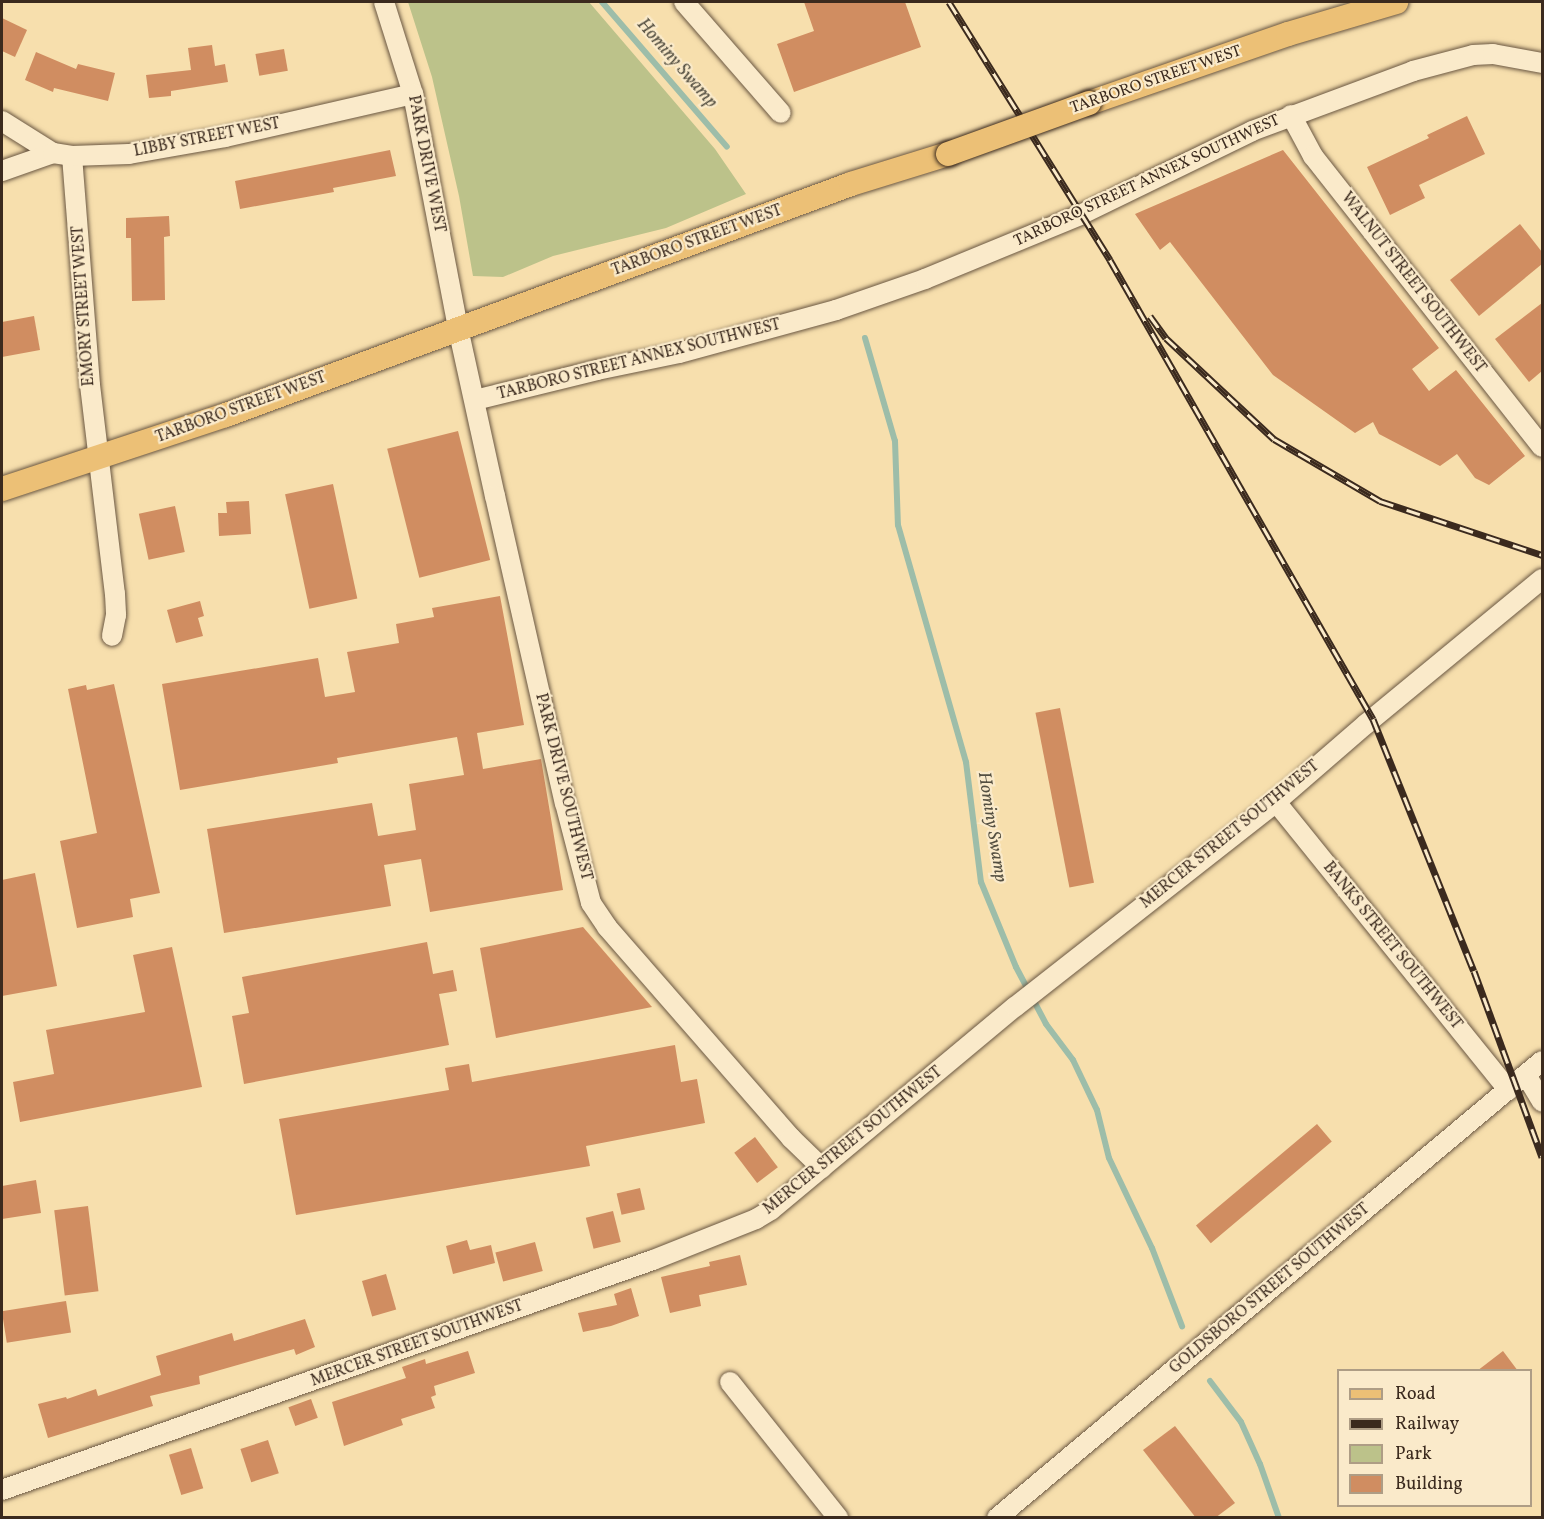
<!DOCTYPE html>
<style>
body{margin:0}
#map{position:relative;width:1544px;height:1519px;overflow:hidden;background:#f7dfad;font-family:Vollkorn,serif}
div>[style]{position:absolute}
.green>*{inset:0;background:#bcc28a}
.stream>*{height:6px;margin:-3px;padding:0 3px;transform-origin:3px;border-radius:3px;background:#9dbda9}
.building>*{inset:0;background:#d08d61;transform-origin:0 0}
.roads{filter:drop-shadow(0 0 2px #6a5742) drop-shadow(0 0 2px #6a5742)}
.minor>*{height:20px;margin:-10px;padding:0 10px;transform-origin:10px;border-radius:10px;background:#faeaca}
.major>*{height:24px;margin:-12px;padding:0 12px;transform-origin:12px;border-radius:12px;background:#ecc076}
.rail>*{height:7px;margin-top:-3.5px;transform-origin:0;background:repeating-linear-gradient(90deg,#faeaca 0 14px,#3b2a1e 0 28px);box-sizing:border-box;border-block:2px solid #3b2a1e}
.bridges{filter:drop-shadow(0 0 2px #3b2a1e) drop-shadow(0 0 2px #3b2a1e)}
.major-bridge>*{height:24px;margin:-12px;padding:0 12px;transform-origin:12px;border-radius:12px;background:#ecc076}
span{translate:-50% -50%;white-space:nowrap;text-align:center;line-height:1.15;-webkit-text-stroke:4.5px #faeaca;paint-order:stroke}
.street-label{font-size:16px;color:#3b2a1e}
.water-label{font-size:18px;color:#544f41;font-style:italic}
.frame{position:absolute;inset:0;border:3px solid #3b2a1e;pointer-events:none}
.legend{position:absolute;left:1337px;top:1369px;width:195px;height:138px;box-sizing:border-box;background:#faeaca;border:2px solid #ae9d85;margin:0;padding:8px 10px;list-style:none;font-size:18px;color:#3b2a1e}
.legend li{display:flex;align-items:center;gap:12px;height:30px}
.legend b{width:30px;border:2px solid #ae9d85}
</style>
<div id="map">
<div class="green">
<div style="clip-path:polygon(408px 2px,589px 2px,715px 149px,746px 194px,666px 228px,553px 256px,503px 277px,473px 276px,459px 196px,432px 77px)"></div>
</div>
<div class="stream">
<div style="left:602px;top:2px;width:191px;rotate:49.2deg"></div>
<div style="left:865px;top:338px;width:107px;rotate:73.8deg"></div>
<div style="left:895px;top:441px;width:84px;rotate:88deg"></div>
<div style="left:898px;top:525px;width:247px;rotate:74deg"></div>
<div style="left:966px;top:762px;width:121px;rotate:82.9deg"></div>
<div style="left:981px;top:882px;width:92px;rotate:67.6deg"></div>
<div style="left:1016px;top:967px;width:64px;rotate:62.2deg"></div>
<div style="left:1046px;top:1024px;width:45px;rotate:53.1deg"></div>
<div style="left:1073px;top:1060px;width:55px;rotate:64.4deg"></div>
<div style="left:1097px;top:1110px;width:49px;rotate:76deg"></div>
<div style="left:1109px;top:1158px;width:100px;rotate:64.5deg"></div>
<div style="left:1152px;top:1248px;width:84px;rotate:69deg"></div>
<div style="left:1210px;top:1381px;width:51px;rotate:52.9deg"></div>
<div style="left:1241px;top:1422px;width:46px;rotate:65.7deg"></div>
<div style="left:1260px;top:1464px;width:57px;rotate:70.6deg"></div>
</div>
<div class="building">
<div style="clip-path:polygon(804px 2px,905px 2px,921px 47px,794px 92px,777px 44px,814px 31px)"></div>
<div style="clip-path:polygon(2px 18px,27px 30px,15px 57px,2px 51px)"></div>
<div style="clip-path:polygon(212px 45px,215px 66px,225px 64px,228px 82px,171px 91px,171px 96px,149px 98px,146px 75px,191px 70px,188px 48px)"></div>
<div style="left:284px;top:49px;width:22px;height:29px;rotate:80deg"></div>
<div style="clip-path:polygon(36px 52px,76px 69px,78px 64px,115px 73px,108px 101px,54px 88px,53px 92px,25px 80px)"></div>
<div style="clip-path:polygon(1467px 116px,1485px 154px,1419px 185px,1425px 198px,1390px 215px,1367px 167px,1429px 138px,1427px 135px)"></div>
<div style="clip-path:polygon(390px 150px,396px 176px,333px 188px,334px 192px,240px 209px,235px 181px)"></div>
<div style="clip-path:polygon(1283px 150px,1439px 348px,1412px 369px,1429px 391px,1456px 370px,1525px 456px,1489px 485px,1475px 478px,1457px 454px,1440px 466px,1379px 434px,1373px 422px,1355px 433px,1273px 375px,1170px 242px,1160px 250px,1135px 214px)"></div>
<div style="clip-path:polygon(169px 216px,170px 236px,164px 237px,165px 300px,132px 301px,131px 238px,126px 238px,126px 218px)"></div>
<div style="clip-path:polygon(1520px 224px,1542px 252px,1542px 264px,1479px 316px,1450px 280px)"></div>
<div style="clip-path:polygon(1542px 303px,1542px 371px,1529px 382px,1495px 339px)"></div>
<div style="clip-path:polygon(34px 316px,40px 350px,2px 357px,2px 322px)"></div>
<div style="left:458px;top:431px;width:133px;height:73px;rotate:76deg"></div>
<div style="left:333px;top:484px;width:117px;height:49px;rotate:78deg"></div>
<div style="clip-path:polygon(249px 501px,251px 534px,219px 536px,218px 513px,227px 513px,226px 502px)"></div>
<div style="left:175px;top:506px;width:47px;height:37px;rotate:78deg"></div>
<div style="clip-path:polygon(500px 596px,524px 725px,477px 733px,483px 769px,541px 759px,563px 890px,430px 912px,421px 859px,384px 865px,391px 906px,224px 933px,207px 829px,372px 803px,378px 836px,416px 830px,409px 784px,464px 775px,457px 737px,337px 758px,338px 763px,180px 790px,162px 684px,318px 658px,325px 697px,355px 692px,347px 652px,399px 643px,396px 624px,434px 617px,432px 608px)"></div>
<div style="clip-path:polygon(200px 601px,204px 616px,198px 618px,203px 636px,176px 643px,167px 610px)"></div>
<div style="clip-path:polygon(114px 684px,160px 893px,130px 899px,133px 917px,77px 928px,60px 841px,97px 833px,68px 689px,86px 685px,87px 690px)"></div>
<div style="left:1060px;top:708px;width:178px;height:25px;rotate:79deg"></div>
<div style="clip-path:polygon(35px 873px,57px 986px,2px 996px,2px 880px)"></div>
<div style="clip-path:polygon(583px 927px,652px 1007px,496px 1038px,480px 948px)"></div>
<div style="clip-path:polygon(427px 942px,433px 974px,453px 970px,457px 991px,439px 994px,449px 1045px,244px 1084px,232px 1016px,249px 1013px,242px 977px)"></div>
<div style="clip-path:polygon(172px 947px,202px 1087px,20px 1122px,13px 1082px,54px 1074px,46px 1030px,145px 1012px,133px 955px)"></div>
<div style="clip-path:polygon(675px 1045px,681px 1082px,697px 1079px,705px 1123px,586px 1146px,590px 1166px,296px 1215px,279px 1119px,449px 1090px,445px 1068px,469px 1064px,472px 1082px)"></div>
<div style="left:1317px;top:1124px;width:23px;height:158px;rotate:50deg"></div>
<div style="left:755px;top:1137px;width:38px;height:26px;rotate:53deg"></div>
<div style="clip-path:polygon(36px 1180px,41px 1213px,2px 1219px,2px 1186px)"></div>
<div style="left:640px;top:1188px;width:22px;height:24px;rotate:77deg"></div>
<div style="left:88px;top:1206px;width:86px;height:34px;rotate:83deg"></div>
<div style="left:613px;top:1211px;width:32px;height:28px;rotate:76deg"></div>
<div style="clip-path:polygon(467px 1240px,470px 1250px,491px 1245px,495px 1263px,453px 1274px,446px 1246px)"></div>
<div style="left:535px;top:1242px;width:30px;height:41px;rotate:75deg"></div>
<div style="clip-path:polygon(740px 1255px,747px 1285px,699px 1295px,701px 1306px,670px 1313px,661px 1277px,710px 1266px,709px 1262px)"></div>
<div style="left:386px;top:1274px;width:37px;height:25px;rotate:74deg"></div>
<div style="clip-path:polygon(631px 1288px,639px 1316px,611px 1326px,583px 1332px,578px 1313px,617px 1305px,614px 1294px)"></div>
<div style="left:66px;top:1301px;width:32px;height:65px;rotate:81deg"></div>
<div style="clip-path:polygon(305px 1319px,315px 1347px,296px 1355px,294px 1349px,199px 1376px,200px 1384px,150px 1396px,153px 1406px,48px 1438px,38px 1404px,66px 1397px,67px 1399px,96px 1389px,98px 1396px,161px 1375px,156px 1356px,232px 1333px,234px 1341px)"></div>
<div style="clip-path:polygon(468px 1351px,475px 1373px,434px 1386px,436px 1395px,431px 1397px,435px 1408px,401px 1419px,403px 1425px,344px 1446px,332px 1402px,406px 1378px,402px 1367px,425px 1359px,426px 1364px)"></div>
<div style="clip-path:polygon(1503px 1351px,1518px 1371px,1477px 1371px)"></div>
<div style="left:311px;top:1399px;width:20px;height:24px;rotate:70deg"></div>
<div style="clip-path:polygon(1175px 1426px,1235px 1503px,1215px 1518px,1196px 1518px,1143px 1450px)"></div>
<div style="left:268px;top:1440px;width:35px;height:29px;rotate:72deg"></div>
<div style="left:191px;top:1448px;width:42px;height:23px;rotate:73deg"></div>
</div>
<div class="roads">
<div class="minor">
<div style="left:384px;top:2px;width:96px;rotate:72.5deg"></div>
<div style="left:413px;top:94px;width:238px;rotate:79.1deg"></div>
<div style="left:458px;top:328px;width:172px;rotate:77.6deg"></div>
<div style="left:495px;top:496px;width:315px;rotate:77.2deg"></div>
<div style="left:565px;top:803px;width:103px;rotate:75.4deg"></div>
<div style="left:591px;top:903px;width:29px;rotate:56deg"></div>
<div style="left:607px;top:927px;width:280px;rotate:48.9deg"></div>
<div style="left:791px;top:1138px;width:43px;rotate:44.1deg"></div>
<div style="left:684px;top:2px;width:147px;rotate:48.9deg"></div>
<div style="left:1291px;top:115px;width:47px;rotate:61.8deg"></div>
<div style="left:1313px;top:156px;width:370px;rotate:51.8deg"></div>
<div style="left:2px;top:121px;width:60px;rotate:32.1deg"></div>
<div style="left:72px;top:156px;width:230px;rotate:85.5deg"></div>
<div style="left:90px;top:385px;width:210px;rotate:83.2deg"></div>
<div style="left:115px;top:594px;width:21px;rotate:87deg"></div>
<div style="left:116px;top:615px;width:21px;rotate:101deg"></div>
<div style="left:2px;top:171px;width:54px;rotate:-19.4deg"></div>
<div style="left:53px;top:153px;width:19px;rotate:9deg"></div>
<div style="left:72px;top:156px;width:57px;rotate:-2deg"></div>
<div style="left:129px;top:154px;width:97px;rotate:-10deg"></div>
<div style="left:225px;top:137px;width:193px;rotate:-12.9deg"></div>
<div style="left:475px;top:400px;width:126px;rotate:-13.8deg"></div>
<div style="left:597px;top:370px;width:84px;rotate:-11.7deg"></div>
<div style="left:679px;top:353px;width:163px;rotate:-15.3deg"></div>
<div style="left:836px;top:310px;width:94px;rotate:-19.2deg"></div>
<div style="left:925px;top:279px;width:168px;rotate:-22.4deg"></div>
<div style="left:1080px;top:215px;width:191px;rotate:-26deg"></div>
<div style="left:1252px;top:131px;width:172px;rotate:-20.4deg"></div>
<div style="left:1413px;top:71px;width:62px;rotate:-14.9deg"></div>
<div style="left:1473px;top:55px;width:20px;rotate:-3deg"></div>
<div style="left:1493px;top:54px;width:50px;rotate:10.4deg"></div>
<div style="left:1276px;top:802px;width:370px;rotate:51.1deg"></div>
<div style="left:1526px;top:1075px;width:31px;rotate:59deg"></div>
<div style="left:730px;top:1382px;width:174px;rotate:51.5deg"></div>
<div style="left:2px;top:1490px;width:690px;rotate:-19.46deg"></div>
<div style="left:653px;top:1260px;width:111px;rotate:-21.7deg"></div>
<div style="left:756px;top:1219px;width:17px;rotate:-31deg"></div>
<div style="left:771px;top:1210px;width:317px;rotate:-39.8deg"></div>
<div style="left:1015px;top:1007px;width:332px;rotate:-38.1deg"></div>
<div style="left:1276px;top:802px;width:119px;rotate:-40.9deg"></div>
<div style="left:1366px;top:724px;width:228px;rotate:-39.5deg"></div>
<div style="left:997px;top:1518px;width:711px;rotate:-39.98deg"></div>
</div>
<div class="major">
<div style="left:1089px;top:103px;width:211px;rotate:-19.1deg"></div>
<div style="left:1288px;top:34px;width:113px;rotate:-16.5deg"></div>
<div style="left:2px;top:489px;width:236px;rotate:-18.3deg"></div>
<div style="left:226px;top:415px;width:666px;rotate:-20.28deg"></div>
<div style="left:851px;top:184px;width:102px;rotate:-17.2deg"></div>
</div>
</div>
<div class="rail">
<div style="left:949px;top:2px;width:304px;rotate:58deg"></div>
<div style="left:1110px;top:260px;width:529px;rotate:60.19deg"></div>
<div style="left:1373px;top:719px;width:271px;rotate:68.2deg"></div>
<div style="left:1474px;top:971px;width:198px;rotate:69.9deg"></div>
<div style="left:1150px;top:316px;width:27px;rotate:54deg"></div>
<div style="left:1166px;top:338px;width:148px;rotate:43.1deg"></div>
<div style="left:1274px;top:439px;width:123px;rotate:30.3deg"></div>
<div style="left:1380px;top:501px;width:171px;rotate:18.4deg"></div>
</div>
<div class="bridges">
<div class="major-bridge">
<div style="left:948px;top:154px;width:150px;rotate:-19.9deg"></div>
</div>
</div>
<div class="street-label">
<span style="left:1156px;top:80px;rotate:-19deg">TARBORO STREET WEST</span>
<span style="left:207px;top:138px;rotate:-11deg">LIBBY STREET WEST</span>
<span style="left:426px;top:164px;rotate:79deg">PARK DRIVE WEST</span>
<span style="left:1147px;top:181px;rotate:-25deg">TARBORO STREET ANNEX SOUTHWEST</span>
<span style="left:697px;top:241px;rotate:-20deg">TARBORO STREET WEST</span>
<span style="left:1413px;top:283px;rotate:52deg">WALNUT STREET SOUTHWEST</span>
<span style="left:84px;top:306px;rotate:-94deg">EMORY STREET WEST</span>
<span style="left:639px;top:360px;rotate:-14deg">TARBORO STREET ANNEX SOUTHWEST</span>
<span style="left:241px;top:408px;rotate:-20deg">TARBORO STREET WEST</span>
<span style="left:563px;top:787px;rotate:76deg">PARK DRIVE SOUTHWEST</span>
<span style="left:1230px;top:835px;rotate:-39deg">MERCER STREET SOUTHWEST</span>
<span style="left:1392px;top:946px;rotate:51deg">BANKS STREET SOUTHWEST</span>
<span style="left:853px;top:1141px;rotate:-39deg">MERCER STREET SOUTHWEST</span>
<span style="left:1270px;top:1289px;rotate:-40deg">GOLDSBORO STREET SOUTHWEST</span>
<span style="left:417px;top:1344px;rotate:-20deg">MERCER STREET SOUTHWEST</span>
</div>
<div class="water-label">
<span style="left:676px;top:64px;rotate:49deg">Hominy Swamp</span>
<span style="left:991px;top:827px;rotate:81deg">Hominy Swamp</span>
</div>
<div class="frame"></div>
<ul class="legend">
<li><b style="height:8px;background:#ecc076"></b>Road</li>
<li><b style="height:8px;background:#3b2a1e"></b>Railway</li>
<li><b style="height:16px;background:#bcc28a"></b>Park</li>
<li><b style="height:16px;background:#d08d61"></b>Building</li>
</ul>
</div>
